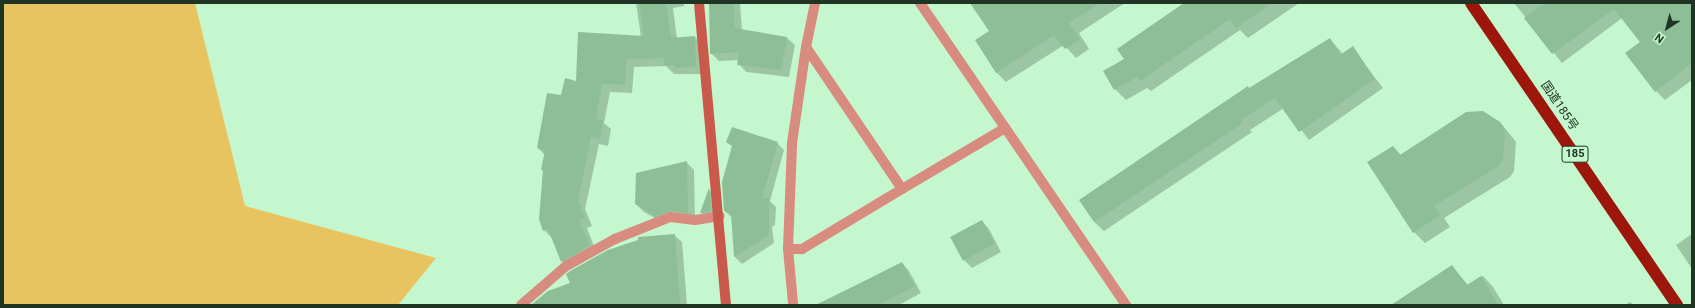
<!DOCTYPE html>
<meta charset="utf-8">
<style>
body{margin:0}
#map{position:relative;width:1695px;height:308px;overflow:hidden;background:#c4f7cd;font-family:Roboto,"Noto Sans JP",sans-serif}
div>[style]{position:absolute}
.green>*{inset:0;background:#e8c461}
.shadow>*{inset:0;background:#0003}
.building>*{inset:0;background:#8dbe96;transform-origin:0 0}
.lane>*{height:10px;margin:-5px;padding:0 5px;transform-origin:5px;border-radius:5px;background:#d88b7f}
.street>*{height:10px;margin:-5px;padding:0 5px;transform-origin:5px;border-radius:5px;background:#d88b7f}
.secondary>*{height:10px;margin:-5px;padding:0 5px;transform-origin:5px;border-radius:5px;background:#c8594b}
.highway>*{height:12px;margin:-6px;padding:0 6px;transform-origin:6px;border-radius:6px;background:#9d160c}
span{translate:-50% -50%;white-space:nowrap;text-align:center;line-height:1.15;-webkit-text-stroke:3.5px #c4f7cd;paint-order:stroke}
.shield-label span{padding:1px 3px;background:#c4f7cd;border:1px solid;border-radius:3px;-webkit-text-stroke-width:0}
.shield-label{font-size:11px;color:#203424;font-weight:700}
.street-label{font-size:12px;color:#203424}
.frame{position:absolute;inset:0;border:4px solid #203424;pointer-events:none}
.north{position:absolute;left:1647px;top:8px;width:40px;height:40px;-webkit-text-stroke:3px #c4f7cd;paint-order:stroke;rotate:216deg;font-size:11px;font-weight:700;line-height:16px;text-align:center;color:#203424}
.north::after{content:'';display:block;margin:auto;width:14px;height:18px;background:#203424;clip-path:polygon(50% 0,100% 100%,50% 72%,0 100%)}
</style>
<div id="map">
<div class="green">
<div style="clip-path:polygon(3px 3px,195px 3px,245px 206px,436px 258px,398px 305px,3px 305px)"></div>
</div>
<div class="shadow">
<div style="clip-path:polygon(636px 3px,684px 3px,684px 6px,673px 8px,677px 39px,695px 37px,703px 45px,703px 74px,674px 74px,666px 66px,634px 67px,632px 93px,610px 92px,604px 123px,611px 129px,608px 146px,599px 144px,585px 209px,592px 226px,587px 228px,597px 254px,570px 269px,562px 261px,552px 238px,544px 230px,544px 172px,542px 170px,545px 155px,538px 148px,562px 96px,577px 82px,641px 37px)"></div>
<div style="clip-path:polygon(710px 3px,740px 3px,742px 30px,787px 38px,795px 45px,789px 77px,746px 72px,739px 64px,739px 60px,719px 61px,711px 53px)"></div>
<div style="clip-path:polygon(971px 3px,1125px 3px,1079px 33px,1089px 49px,1076px 58px,1064px 45px,1006px 82px,996px 72px,990px 31px)"></div>
<div style="clip-path:polygon(1186px 3px,1299px 3px,1248px 38px,1240px 30px,1151px 91px,1147px 88px,1126px 100px,1115px 89px,1126px 59px)"></div>
<div style="clip-path:polygon(1514px 3px,1692px 3px,1692px 80px,1665px 100px,1656px 91px,1641px 43px,1622px 18px,1562px 63px)"></div>
<div style="clip-path:polygon(1330px 39px,1343px 54px,1352px 48px,1383px 88px,1309px 140px,1284px 108px,1250px 130px,1252px 132px,1104px 231px,1094px 222px,1250px 89px)"></div>
<div style="clip-path:polygon(1500px 122px,1516px 142px,1514px 171px,1510px 177px,1444px 218px,1450px 227px,1425px 243px,1414px 232px,1393px 147px,1401px 155px)"></div>
<div style="clip-path:polygon(728px 142px,777px 143px,784px 150px,770px 201px,776px 207px,775px 225px,772px 227px,774px 243px,742px 264px,735px 257px,732px 218px,725px 211px,733px 147px)"></div>
<div style="clip-path:polygon(686px 162px,694px 170px,695px 220px,679px 218px,664px 223px,644px 212px,636px 204px)"></div>
<div style="clip-path:polygon(709px 190px,713px 193px,715px 215px,705px 216px,701px 212px)"></div>
<div style="clip-path:polygon(982px 221px,989px 229px,1001px 252px,972px 268px,964px 260px)"></div>
<div style="clip-path:polygon(1692px 234px,1692px 269px,1676px 245px)"></div>
<div style="clip-path:polygon(674px 235px,682px 242px,687px 305px,535px 305px,571px 283px)"></div>
<div style="clip-path:polygon(902px 263px,909px 271px,921px 293px,899px 305px,815px 305px)"></div>
<div style="clip-path:polygon(1452px 267px,1468px 285px,1483px 276px,1493px 287px,1504px 305px,1393px 305px)"></div>
<div style="clip-path:polygon(1630px 302px,1634px 305px,1625px 305px)"></div>
</div>
<div class="building">
<div style="clip-path:polygon(639px 3px,666px 3px,671px 38px,695px 36px,696px 66px,675px 68px,674px 65px,665px 66px,664px 58px,626px 59px,625px 85px,602px 84px,596px 119px,603px 120px,600px 139px,591px 137px,578px 200px,585px 218px,579px 220px,590px 245px,561px 262px,548px 229px,543px 231px,539px 219px,543px 170px,541px 170px,545px 150px,537px 148px,547px 93px,561px 95px,565px 78px,576px 81px,578px 32px,644px 36px)"></div>
<div style="clip-path:polygon(709px 3px,734px 3px,735px 28px,787px 37px,781px 70px,737px 65px,739px 52px,710px 54px)"></div>
<div style="clip-path:polygon(970px 3px,1100px 3px,1069px 23px,1080px 39px,1065px 49px,1054px 35px,996px 73px,975px 40px,989px 31px)"></div>
<div style="clip-path:polygon(1184px 3px,1272px 3px,1236px 28px,1230px 19px,1140px 81px,1137px 77px,1114px 90px,1103px 71px,1124px 59px,1117px 49px)"></div>
<div style="clip-path:polygon(1545px 3px,1692px 3px,1692px 63px,1655px 92px,1625px 53px,1640px 42px,1614px 9px,1552px 54px,1524px 18px)"></div>
<div style="clip-path:polygon(1330px 38px,1340px 55px,1353px 46px,1375px 79px,1299px 132px,1275px 98px,1241px 120px,1243px 123px,1094px 222px,1079px 200px,1248px 86px,1249px 88px)"></div>
<div style="clip-path:polygon(1483px 111px,1500px 122px,1505px 130px,1503px 159px,1499px 166px,1434px 206px,1440px 215px,1413px 233px,1367px 162px,1393px 146px,1400px 155px,1466px 112px)"></div>
<div style="clip-path:polygon(732px 127px,778px 142px,762px 198px,769px 198px,769px 235px,734px 257px,731px 214px,724px 211px,722px 182px,732px 146px,726px 142px)"></div>
<div style="clip-path:polygon(687px 161px,688px 213px,670px 211px,656px 216px,635px 204px,636px 173px)"></div>
<div style="clip-path:polygon(709px 188px,711px 211px,700px 213px)"></div>
<div style="left:982px;top:220px;width:27px;height:36px;rotate:62deg"></div>
<div style="clip-path:polygon(675px 234px,680px 305px,531px 305px,548px 291px,570px 283px,566px 274px,570px 271px,608px 250px,638px 240px,638px 237px)"></div>
<div style="clip-path:polygon(902px 262px,915px 286px,877px 305px,817px 305px)"></div>
<div style="clip-path:polygon(1452px 265px,1467px 285px,1481px 276px,1498px 305px,1391px 305px)"></div>
</div>
<div class="lane">
<div style="left:788px;top:249px;width:54px;rotate:84.7deg"></div>
<div style="left:521px;top:305px;width:60px;rotate:-40.9deg"></div>
<div style="left:566px;top:266px;width:56px;rotate:-28.9deg"></div>
<div style="left:615px;top:239px;width:59px;rotate:-21.8deg"></div>
<div style="left:670px;top:217px;width:25px;rotate:7deg"></div>
<div style="left:695px;top:220px;width:25px;rotate:-9deg"></div>
</div>
<div class="street">
<div style="left:920px;top:3px;width:366px;rotate:55.7deg"></div>
<div style="left:806px;top:47px;width:171px;rotate:55.9deg"></div>
<div style="left:902px;top:189px;width:117px;rotate:149deg"></div>
<div style="left:802px;top:249px;width:14px;rotate:180deg"></div>
<div style="left:788px;top:249px;width:106px;rotate:-87.8deg"></div>
<div style="left:792px;top:143px;width:97px;rotate:-81.7deg"></div>
<div style="left:806px;top:47px;width:45px;rotate:-78.4deg"></div>
<div style="left:902px;top:189px;width:120px;rotate:-30.6deg"></div>
</div>
<div class="secondary">
<div style="left:699px;top:3px;width:303px;rotate:84.9deg"></div>
</div>
<div class="highway">
<div style="left:1471px;top:3px;width:366px;rotate:55.7deg"></div>
</div>
<div class="shield-label">
<span style="left:1575px;top:154px">185</span>
</div>
<div class="street-label">
<span style="left:1559px;top:106px;rotate:56deg">国道185号</span>
</div>
<div class="frame"></div>
<div class="north">N</div>
</div>
